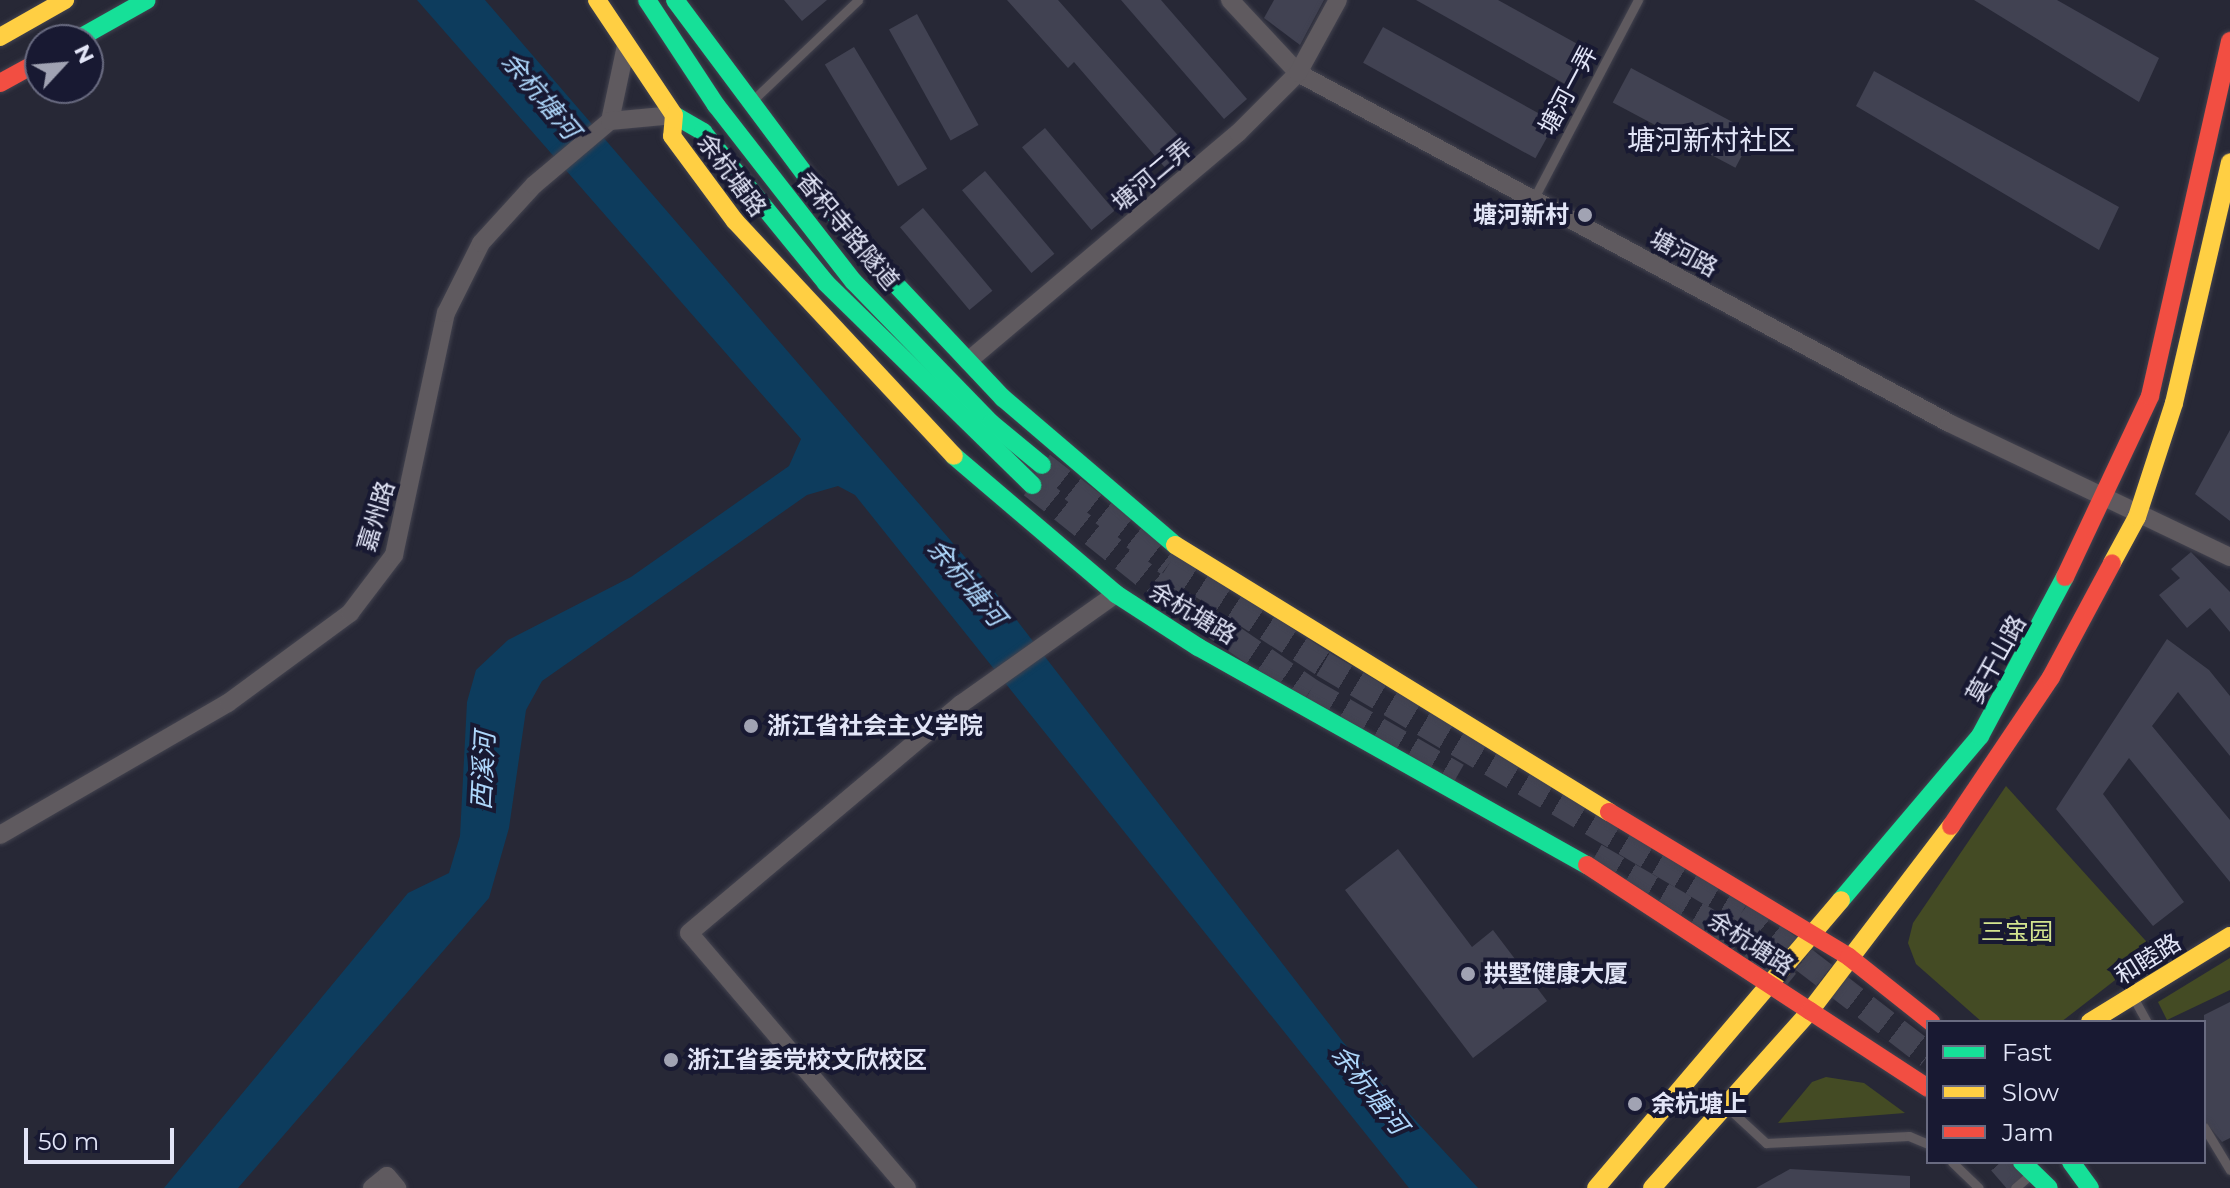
<!DOCTYPE html>
<meta charset="utf-8">
<style>
body{margin:0}
#map{position:relative;width:2230px;height:1188px;overflow:hidden;background:#272836;font-family:Montserrat,"Noto Sans SC",sans-serif}
div>[style]{position:absolute}
.green>*{inset:0;background:#444b24}
.water>*{inset:0;background:#0d3c5d}
.building>*{inset:0;background:#414252;transform-origin:0 0}
.secondary-tunnel>*{height:26px;margin-top:-13px;transform-origin:0;background:repeating-linear-gradient(90deg,#434453 0 26px,transparent 0 39px)}
.roads{filter:drop-shadow(0 0 2px #43434f) drop-shadow(0 0 2px #43434f)}
.lane>*{height:9px;margin:-4.5px;padding:0 4.5px;transform-origin:4.5px;border-radius:4.5px;background:#5f5a5f}
.street>*{height:18px;margin:-9px;padding:0 9px;transform-origin:9px;border-radius:9px;background:#5f5a5f}
.fast>*{height:18px;margin:-9px;padding:0 9px;transform-origin:9px;border-radius:9px;background:#16e098}
.slow>*{height:18px;margin:-9px;padding:0 9px;transform-origin:9px;border-radius:9px;background:#ffcf43}
.jam>*{height:18px;margin:-9px;padding:0 9px;transform-origin:9px;border-radius:9px;background:#f24e42}
.dots>*{width:22px;height:22px;translate:-50% -50%;box-sizing:border-box;border:4px solid #181932;border-radius:50%}
span{translate:-50% -50%;white-space:nowrap;text-align:center;line-height:1.15;-webkit-text-stroke:8px #181932;paint-order:stroke}
.street-label{font-size:24px;color:#e2e5f7}
.poi-label{font-size:24px;color:#e2e5f7;font-weight:700}
.right{translate:-100% -50%;text-align:right}
.left{translate:0 -50%;text-align:left}
.park-label{font-size:24px;color:#d3e48f}
.water-label{font-size:26px;color:#aed7fb;font-style:italic}
.quarter-label{font-size:28px;color:#e2e5f7}
.legend{position:absolute;left:1926px;top:1020px;width:280px;height:144px;box-sizing:border-box;background:#181932;border:2px solid #696b81;margin:0;padding:10px 14px;list-style:none;font-size:24px;color:#e2e5f7}
.legend li{display:flex;align-items:center;gap:16px;height:40px}
.legend b{width:40px;border:2px solid #696b81}
.north{position:absolute;left:24px;top:24px;width:80px;height:80px;box-sizing:border-box;background:#181932;border:2px solid #696b81;border-radius:50%;rotate:64deg;font-size:22px;font-weight:700;line-height:32px;text-align:center;color:#e2e5f7}
.north::after{content:'';display:block;margin:auto;width:28px;height:36px;background:#a1a3b3;clip-path:polygon(50% 0,100% 100%,50% 72%,0 100%)}
.scale{position:absolute;left:24px;top:1128px;width:150px;height:36px;box-sizing:border-box;border:4px solid #e2e5f7;border-top:0;padding-left:10px;font-size:24px;line-height:28px;white-space:nowrap;color:#e2e5f7;-webkit-text-stroke:6px #181932;paint-order:stroke}
</style>
<div id="map">
<div class="green">
<div style="clip-path:polygon(2006px 786px,2154px 950px,2061px 1022px,1982px 1022px,1916px 964px,1908px 943px,1913px 923px)"></div>
<div style="clip-path:polygon(2230px 958px,2230px 990px,2167px 1020px,2158px 1002px)"></div>
<div style="clip-path:polygon(1826px 1077px,1864px 1083px,1905px 1113px,1778px 1123px,1812px 1082px)"></div>
</div>
<div class="water">
<div style="clip-path:polygon(417px 0,485px 0,995px 592px,1343px 1042px,1478px 1188px,1409px 1188px,855px 495px,838px 486px,807px 495px,542px 681px,526px 710px,509px 828px,489px 898px,238px 1188px,164px 1188px,408px 893px,449px 873px,460px 836px,467px 702px,476px 670px,508px 640px,631px 577px,789px 466px,801px 439px)"></div>
</div>
<div class="building">
<div style="clip-path:polygon(784px 0,827px 0,802px 21px)"></div>
<div style="clip-path:polygon(1007px 0,1058px 0,1191px 150px,1167px 170px,1074px 62px,1068px 68px)"></div>
<div style="clip-path:polygon(1121px 0,1161px 0,1247px 99px,1224px 119px)"></div>
<div style="clip-path:polygon(1274px 0,1324px 0,1300px 45px,1264px 18px)"></div>
<div style="clip-path:polygon(1416px 0,1498px 0,1592px 52px,1572px 88px)"></div>
<div style="clip-path:polygon(1974px 0,2057px 0,2159px 58px,2139px 102px)"></div>
<div style="left:917px;top:14px;width:127px;height:32px;rotate:61deg"></div>
<div style="left:1383px;top:27px;width:197px;height:41px;rotate:29deg"></div>
<div style="left:854px;top:47px;width:142px;height:34px;rotate:59deg"></div>
<div style="left:1631px;top:68px;width:139px;height:39px;rotate:28deg"></div>
<div style="clip-path:polygon(1874px 71px,2119px 207px,2099px 250px,1856px 106px)"></div>
<div style="left:1045px;top:128px;width:108px;height:30px;rotate:50deg"></div>
<div style="left:985px;top:171px;width:108px;height:30px;rotate:50deg"></div>
<div style="left:923px;top:208px;width:108px;height:30px;rotate:50deg"></div>
<div style="clip-path:polygon(2230px 430px,2230px 521px,2195px 494px)"></div>
<div style="clip-path:polygon(2191px 552px,2230px 592px,2230px 632px,2210px 608px,2187px 628px,2159px 595px,2180px 578px,2171px 569px)"></div>
<div style="clip-path:polygon(2167px 639px,2209px 670px,2230px 696px,2230px 756px,2178px 692px,2152px 726px,2230px 820px,2230px 882px,2129px 758px,2103px 794px,2184px 902px,2153px 926px,2056px 809px)"></div>
<div style="clip-path:polygon(1398px 849px,1472px 947px,1493px 930px,1547px 1001px,1473px 1058px,1345px 890px)"></div>
<div style="clip-path:polygon(2230px 1002px,2230px 1138px,2222px 1142px,2204px 1120px,2204px 1015px)"></div>
<div style="clip-path:polygon(1790px 1169px,1910px 1176px,1910px 1188px,1756px 1188px)"></div>
</div>
<div class="secondary-tunnel">
<div style="left:1042px;top:465px;width:161px;rotate:37.9deg"></div>
<div style="left:1169px;top:564px;width:184px;rotate:33deg"></div>
<div style="left:1323px;top:664px;width:487px;rotate:30.6deg"></div>
<div style="left:1742px;top:912px;width:235px;rotate:37.6deg"></div>
<div style="left:1032px;top:485px;width:174px;rotate:38.7deg"></div>
<div style="left:1168px;top:594px;width:172px;rotate:34.3deg"></div>
<div style="left:1310px;top:691px;width:170px;rotate:30deg"></div>
<div style="left:1595px;top:856px;width:142px;rotate:30deg"></div>
<div style="left:1718px;top:927px;width:90px;rotate:39.2deg"></div>
<div style="left:2001px;top:1162px;width:35px;rotate:49deg"></div>
</div>
<div class="roads">
<div class="lane">
<div style="left:753px;top:100px;width:145px;rotate:-43.6deg"></div>
<div style="left:1534px;top:198px;width:224px;rotate:-62.3deg"></div>
<div style="left:2133px;top:997px;width:29px;rotate:61deg"></div>
<div style="left:1728px;top:1108px;width:52px;rotate:42.6deg"></div>
<div style="left:1766px;top:1143px;width:143px;rotate:-2.8deg"></div>
<div style="left:1909px;top:1136px;width:21px;rotate:23deg"></div>
<div style="left:2204px;top:1127px;width:50px;rotate:58.8deg"></div>
<div style="left:1952px;top:1162px;width:37px;rotate:44deg"></div>
<div style="left:2015px;top:1188px;width:21px;rotate:-41deg"></div>
</div>
<div class="street">
<div style="left:1230px;top:0;width:100px;rotate:47deg"></div>
<div style="left:1298px;top:73px;width:739px;rotate:28.26deg"></div>
<div style="left:1949px;top:423px;width:311px;rotate:25.5deg"></div>
<div style="left:610px;top:121px;width:77px;rotate:-78deg"></div>
<div style="left:968px;top:361px;width:353px;rotate:-40.2deg"></div>
<div style="left:1238px;top:133px;width:85px;rotate:-45deg"></div>
<div style="left:1298px;top:73px;width:83px;rotate:-61.3deg"></div>
<div style="left:0;top:835px;width:263px;rotate:-30.1deg"></div>
<div style="left:228px;top:703px;width:152px;rotate:-36.4deg"></div>
<div style="left:350px;top:613px;width:73px;rotate:-52.8deg"></div>
<div style="left:394px;top:555px;width:248px;rotate:-77.9deg"></div>
<div style="left:446px;top:313px;width:78px;rotate:-63.4deg"></div>
<div style="left:481px;top:243px;width:79px;rotate:-47.6deg"></div>
<div style="left:534px;top:185px;width:99px;rotate:-40.1deg"></div>
<div style="left:610px;top:121px;width:64px;rotate:-5.4deg"></div>
<div style="left:372px;top:1188px;width:19px;rotate:-39deg"></div>
<div style="left:387px;top:1176px;width:16px;rotate:50deg"></div>
<div style="left:907px;top:1188px;width:335px;rotate:-130.5deg"></div>
<div style="left:689px;top:933px;width:356px;rotate:-40.1deg"></div>
<div style="left:961px;top:704px;width:190px;rotate:-35.4deg"></div>
</div>
<div class="fast">
<div style="left:647px;top:0;width:126px;rotate:56.7deg"></div>
<div style="left:716px;top:105px;width:224px;rotate:52.1deg"></div>
<div style="left:854px;top:282px;width:197px;rotate:45.8deg"></div>
<div style="left:991px;top:423px;width:66px;rotate:39.5deg"></div>
<div style="left:675px;top:0;width:298px;rotate:53.3deg"></div>
<div style="left:853px;top:239px;width:219px;rotate:46.7deg"></div>
<div style="left:1003px;top:398px;width:226px;rotate:40.5deg"></div>
<div style="left:76px;top:40px;width:81px;rotate:-29.4deg"></div>
<div style="left:674px;top:115px;width:34px;rotate:30deg"></div>
<div style="left:703px;top:132px;width:195px;rotate:50.8deg"></div>
<div style="left:826px;top:283px;width:289px;rotate:44.4deg"></div>
<div style="left:954px;top:456px;width:213px;rotate:40.4deg"></div>
<div style="left:1116px;top:594px;width:98px;rotate:32.9deg"></div>
<div style="left:1198px;top:647px;width:446px;rotate:29.3deg"></div>
<div style="left:1841px;top:900px;width:215px;rotate:-49.7deg"></div>
<div style="left:1980px;top:736px;width:180px;rotate:-61.9deg"></div>
<div style="left:2022px;top:1162px;width:37px;rotate:44deg"></div>
<div style="left:2071px;top:1162px;width:32px;rotate:54deg"></div>
</div>
<div class="slow">
<div style="left:597px;top:0;width:138px;rotate:56.2deg"></div>
<div style="left:674px;top:115px;width:21px;rotate:95deg"></div>
<div style="left:672px;top:136px;width:106px;rotate:53.5deg"></div>
<div style="left:735px;top:221px;width:321px;rotate:47deg"></div>
<div style="left:0;top:37px;width:75px;rotate:-29.6deg"></div>
<div style="left:1175px;top:545px;width:510px;rotate:31.6deg"></div>
<div style="left:2112px;top:563px;width:52px;rotate:-61.5deg"></div>
<div style="left:2137px;top:517px;width:120px;rotate:-72deg"></div>
<div style="left:2174px;top:403px;width:247px;rotate:-76.9deg"></div>
<div style="left:2090px;top:1022px;width:164px;rotate:-31.6deg"></div>
<div style="left:1596px;top:1188px;width:378px;rotate:-49.6deg"></div>
<div style="left:1652px;top:1188px;width:237px;rotate:-48.2deg"></div>
<div style="left:1810px;top:1011px;width:233px;rotate:-52.7deg"></div>
</div>
<div class="jam">
<div style="left:0;top:83px;width:46px;rotate:-28.8deg"></div>
<div style="left:2065px;top:577px;width:200px;rotate:-64.8deg"></div>
<div style="left:2150px;top:396px;width:364px;rotate:-77.3deg"></div>
<div style="left:1609px;top:812px;width:280px;rotate:31.1deg"></div>
<div style="left:1951px;top:826px;width:179px;rotate:-56.1deg"></div>
<div style="left:2051px;top:677px;width:129px;rotate:-61.8deg"></div>
<div style="left:1587px;top:865px;width:267px;rotate:33.2deg"></div>
<div style="left:1849px;top:957px;width:105px;rotate:38.4deg"></div>
<div style="left:1810px;top:1011px;width:141px;rotate:33.1deg"></div>
</div>
</div>
<div class="dots">
<div style="left:1585px;top:215px;background:#a1a3b3"></div>
<div style="left:751px;top:726px;background:#a1a3b3"></div>
<div style="left:1468px;top:974px;background:#a1a3b3"></div>
<div style="left:671px;top:1060px;background:#a1a3b3"></div>
<div style="left:1635px;top:1104px;background:#a1a3b3"></div>
</div>
<div class="street-label">
<span style="left:1568px;top:90px;rotate:-62deg">塘河一弄</span>
<span style="left:732px;top:175px;rotate:53deg">余杭塘路</span>
<span style="left:1152px;top:175px;rotate:-40deg">塘河二弄</span>
<span style="left:848px;top:231px;rotate:50deg">香积寺路隧道</span>
<span style="left:1684px;top:253px;rotate:28deg">塘河路</span>
<span style="left:376px;top:516px;rotate:-73deg">嘉州路</span>
<span style="left:1193px;top:613px;rotate:31deg">余杭塘路</span>
<span style="left:1996px;top:659px;rotate:-61deg">莫干山路</span>
<span style="left:1751px;top:943px;rotate:33deg">余杭塘路</span>
<span style="left:2148px;top:959px;rotate:-32deg">和睦路</span>
</div>
<div class="poi-label">
<span class="right" style="left:1569px;top:215px">塘河新村</span>
<span class="left" style="left:767px;top:726px">浙江省社会主义学院</span>
<span class="left" style="left:1484px;top:974px">拱墅健康大厦</span>
<span class="left" style="left:687px;top:1060px">浙江省委党校文欣校区</span>
<span class="left" style="left:1651px;top:1104px">余杭塘上</span>
</div>
<div class="park-label">
<span style="left:2017px;top:932px">三宝园</span>
</div>
<div class="water-label">
<span style="left:540px;top:96px;rotate:50deg">余杭塘河</span>
<span style="left:966px;top:583px;rotate:50deg">余杭塘河</span>
<span style="left:484px;top:771px;rotate:-87deg">西溪河</span>
<span style="left:1369px;top:1090px;rotate:52deg">余杭塘河</span>
</div>
<div class="quarter-label">
<span style="left:1711px;top:140px">塘河新村社区</span>
</div>
<ul class="legend">
<li><b style="height:10px;background:#16e098"></b>Fast</li>
<li><b style="height:10px;background:#ffcf43"></b>Slow</li>
<li><b style="height:10px;background:#f24e42"></b>Jam</li>
</ul>
<div class="north">N</div>
<div class="scale">50 m</div>
</div>
